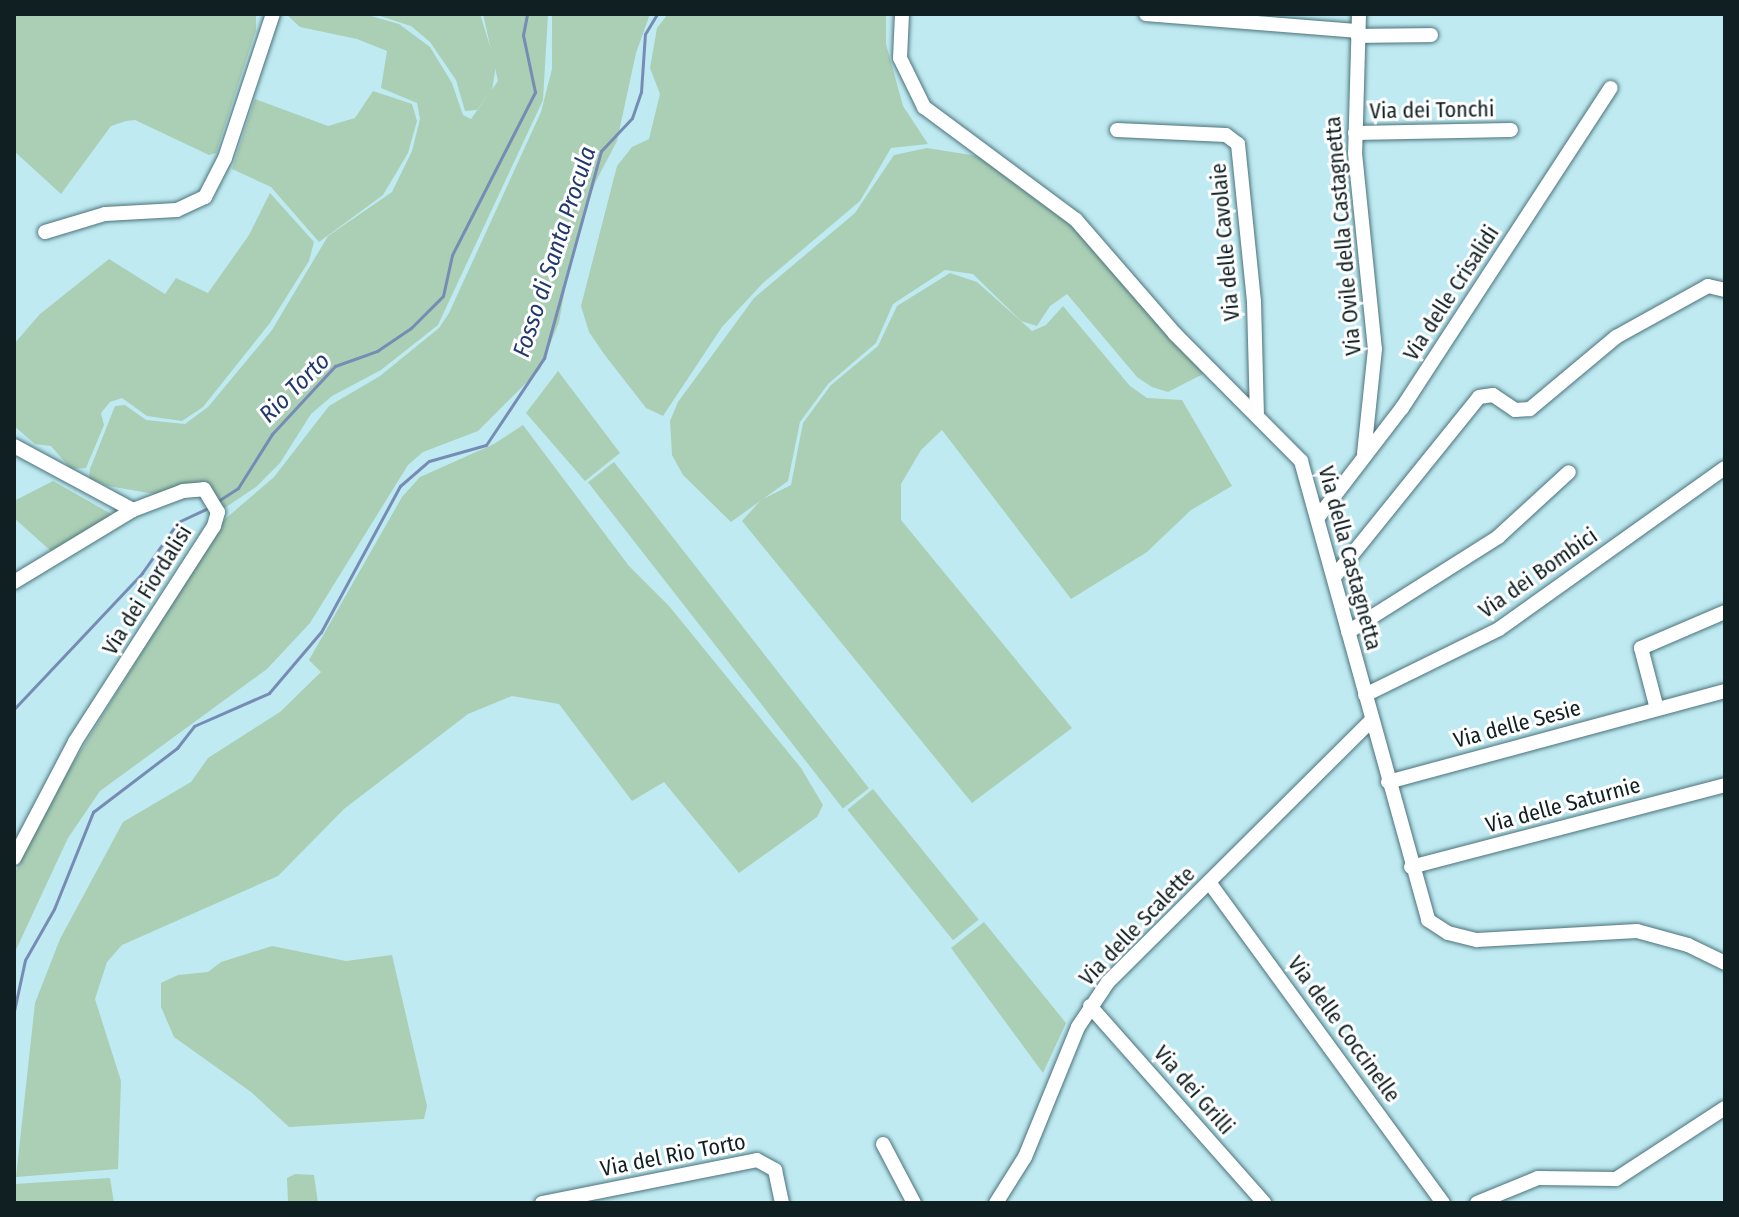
<!DOCTYPE html>
<style>
body{margin:0}
#map{position:relative;width:1739px;height:1217px;overflow:hidden;background:#bfeaf2;font-family:"Fira Sans Condensed",sans-serif}
div>[style]{position:absolute}
.green>*{inset:0;background:#aacfb5;transform-origin:0 0}
.stream>*{height:3px;margin:-1.5px;padding:0 1.5px;transform-origin:1.5px;border-radius:1.5px;background:#778cb5}
.roads{filter:drop-shadow(0 0 2px #4b7279) drop-shadow(0 0 2px #4b7279)}
.minor>*{height:14px;margin:-7px;padding:0 7px;transform-origin:7px;border-radius:7px;background:#fff}
span{translate:-50% -50%;white-space:nowrap;text-align:center;line-height:1.15;-webkit-text-stroke:6px #fff;paint-order:stroke}
.street-label{font-size:22px;color:#0f1f22}
.water-label{font-size:24px;color:#20386d;font-style:italic}
.frame{position:absolute;inset:0;border:16px solid #0f1f22;pointer-events:none}
</style>
<div id="map">
<div class="green">
<div style="clip-path:polygon(14px 14px,256px 14px,256px 30px,216px 153px,209px 155px,135px 120px,126px 121px,111px 126px,61px 194px,14px 151px)"></div>
<div style="clip-path:polygon(286px 14px,364px 14px,399px 24px,430px 47px,452px 83px,463px 115px,471px 119px,498px 81px,483px 14px,548px 14px,543px 100px,438px 325px,381px 370px,332px 396px,311px 414px,280px 463px,256px 487px,223px 509px,209px 486px,199px 482px,155px 494px,108px 486px,89px 478px,90px 469px,115px 406px,125px 405px,146px 420px,185px 424px,208px 407px,272px 330px,328px 236px,392px 192px,412px 151px,420px 119px,417px 103px,381px 88px,387px 51px,357px 39px,300px 27px)"></div>
<div style="clip-path:polygon(374px 14px,480px 14px,496px 65px,492px 90px,477px 110px,465px 111px,456px 80px,430px 42px,411px 26px)"></div>
<div style="clip-path:polygon(552px 14px,650px 14px,636px 53px,617px 141px,595px 183px,570px 262px,559px 322px,540px 369px,478px 431px,423px 452px,408px 465px,310px 623px,267px 669px,100px 791px,68px 838px,14px 954px,14px 874px,65px 776px,224px 520px,274px 477px,329px 406px,380px 376px,439px 328px,449px 313px,541px 112px,552px 69px)"></div>
<div style="clip-path:polygon(668px 14px,886px 14px,886px 44px,903px 106px,928px 144px,891px 148px,860px 201px,763px 283px,722px 327px,663px 416px,646px 408px,604px 354px,589px 332px,581px 306px,617px 166px,632px 147px,649px 139px,660px 94px,650px 68px,657px 28px)"></div>
<div style="clip-path:polygon(373px 91px,412px 104px,417px 121px,408px 153px,383px 195px,319px 242px,271px 187px,232px 169px,255px 99px,328px 126px,355px 118px)"></div>
<div style="clip-path:polygon(927px 148px,977px 156px,1071px 225px,1205px 373px,1168px 392px,1152px 387px,1137px 377px,1067px 294px,1050px 306px,1037px 326px,1021px 321px,973px 274px,945px 270px,893px 304px,876px 343px,828px 384px,800px 422px,788px 481px,731px 522px,683px 475px,672px 455px,670px 421px,678px 402px,754px 298px,855px 213px,894px 155px)"></div>
<div style="clip-path:polygon(270px 193px,314px 242px,309px 261px,270px 323px,203px 407px,182px 421px,147px 416px,122px 398px,110px 402px,101px 413px,104px 425px,86px 468px,71px 469px,51px 446px,35px 444px,14px 426px,14px 344px,40px 314px,109px 259px,165px 294px,176px 278px,208px 293px,249px 235px)"></div>
<div style="clip-path:polygon(950px 273px,977px 282px,1032px 331px,1046px 325px,1063px 306px,1130px 386px,1147px 398px,1182px 400px,1232px 486px,1191px 510px,1147px 552px,1071px 599px,942px 430px,921px 450px,901px 484px,901px 520px,1072px 728px,972px 803px,742px 521px,761px 500px,791px 485px,803px 423px,831px 385px,878px 346px,897px 306px)"></div>
<div style="clip-path:polygon(558px 371px,620px 453px,585px 481px,526px 413px)"></div>
<div style="clip-path:polygon(523px 425px,629px 566px,669px 606px,801px 768px,823px 805px,817px 817px,739px 873px,664px 782px,632px 801px,559px 704px,512px 696px,468px 714px,344px 809px,278px 876px,122px 945px,107px 962px,95px 999px,121px 1081px,118px 1169px,16px 1177px,35px 1003px,60px 939px,123px 822px,191px 782px,208px 758px,280px 712px,321px 672px,309px 660px,402px 497px,420px 477px,494px 444px)"></div>
<div style="left:614px;top:462px;width:414px;height:33px;rotate:52deg"></div>
<div style="clip-path:polygon(53px 481px,113px 515px,52px 552px,14px 518px,14px 501px)"></div>
<div style="left:873px;top:789px;width:168px;height:33px;rotate:51deg"></div>
<div style="clip-path:polygon(984px 922px,1066px 1023px,1043px 1073px,951px 948px)"></div>
<div style="clip-path:polygon(272px 946px,346px 961px,392px 955px,427px 1106px,424px 1119px,289px 1127px,251px 1092px,174px 1037px,161px 1007px,161px 983px,178px 975px,208px 972px,221px 962px)"></div>
<div style="clip-path:polygon(295px 1174px,314px 1175px,318px 1203px,288px 1203px,287px 1178px)"></div>
<div style="clip-path:polygon(110px 1178px,114px 1203px,14px 1203px,14px 1184px)"></div>
</div>
<div class="stream">
<div style="left:218px;top:501px;width:24px;rotate:-33deg"></div>
<div style="left:238px;top:488px;width:64px;rotate:-57.8deg"></div>
<div style="left:272px;top:434px;width:93px;rotate:-47.2deg"></div>
<div style="left:335px;top:366px;width:45px;rotate:-19.7deg"></div>
<div style="left:377px;top:351px;width:41px;rotate:-34.1deg"></div>
<div style="left:411px;top:328px;width:45px;rotate:-45deg"></div>
<div style="left:443px;top:296px;width:42px;rotate:-77.6deg"></div>
<div style="left:452px;top:255px;width:183px;rotate:-63deg"></div>
<div style="left:535px;top:92px;width:58px;rotate:-101.9deg"></div>
<div style="left:523px;top:35px;width:21px;rotate:-79deg"></div>
<div style="left:14px;top:709px;width:187px;rotate:-46.7deg"></div>
<div style="left:142px;top:573px;width:62px;rotate:-54.8deg"></div>
<div style="left:178px;top:522px;width:33px;rotate:-25deg"></div>
<div style="left:14px;top:1011px;width:52px;rotate:-77.8deg"></div>
<div style="left:25px;top:960px;width:59px;rotate:-60.4deg"></div>
<div style="left:54px;top:909px;width:105px;rotate:-68.1deg"></div>
<div style="left:93px;top:812px;width:106px;rotate:-37.3deg"></div>
<div style="left:177px;top:748px;width:28px;rotate:-52deg"></div>
<div style="left:194px;top:726px;width:82px;rotate:-23.7deg"></div>
<div style="left:269px;top:693px;width:80px;rotate:-49.6deg"></div>
<div style="left:321px;top:632px;width:166px;rotate:-61.6deg"></div>
<div style="left:400px;top:486px;width:38px;rotate:-41deg"></div>
<div style="left:429px;top:461px;width:59px;rotate:-15.7deg"></div>
<div style="left:486px;top:445px;width:105px;rotate:-56.3deg"></div>
<div style="left:544px;top:358px;width:215px;rotate:-74.6deg"></div>
<div style="left:601px;top:151px;width:45px;rotate:-46.8deg"></div>
<div style="left:632px;top:118px;width:28px;rotate:-71deg"></div>
<div style="left:641px;top:92px;width:58px;rotate:-86.1deg"></div>
<div style="left:645px;top:34px;width:23px;rotate:-59deg"></div>
</div>
<div class="roads">
<div class="minor">
<div style="left:902px;top:14px;width:44px;rotate:92.6deg"></div>
<div style="left:900px;top:58px;width:55px;rotate:63.9deg"></div>
<div style="left:924px;top:107px;width:189px;rotate:36.6deg"></div>
<div style="left:1076px;top:220px;width:151px;rotate:49deg"></div>
<div style="left:1175px;top:334px;width:179px;rotate:45.2deg"></div>
<div style="left:1301px;top:461px;width:476px;rotate:74.5deg"></div>
<div style="left:1428px;top:920px;width:24px;rotate:33deg"></div>
<div style="left:1448px;top:933px;width:30px;rotate:14deg"></div>
<div style="left:1477px;top:940px;width:160px;rotate:-3.2deg"></div>
<div style="left:1637px;top:931px;width:53px;rotate:15.4deg"></div>
<div style="left:1688px;top:945px;width:41px;rotate:25.9deg"></div>
<div style="left:1146px;top:14px;width:213px;rotate:4.6deg"></div>
<div style="left:1359px;top:14px;width:139px;rotate:91.6deg"></div>
<div style="left:1355px;top:153px;width:197px;rotate:84.2deg"></div>
<div style="left:1375px;top:349px;width:105px;rotate:96deg"></div>
<div style="left:1358px;top:36px;width:73px;rotate:-0.8deg"></div>
<div style="left:1117px;top:130px;width:109px;rotate:2.6deg"></div>
<div style="left:1226px;top:135px;width:15px;rotate:37deg"></div>
<div style="left:1238px;top:144px;width:159px;rotate:84.2deg"></div>
<div style="left:1254px;top:302px;width:111px;rotate:88.5deg"></div>
<div style="left:1355px;top:133px;width:156px;rotate:-1.1deg"></div>
<div style="left:45px;top:232px;width:63px;rotate:-16.7deg"></div>
<div style="left:105px;top:214px;width:72px;rotate:-3.2deg"></div>
<div style="left:177px;top:210px;width:31px;rotate:-25deg"></div>
<div style="left:205px;top:197px;width:44px;rotate:-62.9deg"></div>
<div style="left:225px;top:158px;width:152px;rotate:-71.6deg"></div>
<div style="left:14px;top:446px;width:135px;rotate:28.3deg"></div>
<div style="left:1319px;top:516px;width:136px;rotate:-52.5deg"></div>
<div style="left:1402px;top:408px;width:382px;rotate:-56.9deg"></div>
<div style="left:1334px;top:577px;width:231px;rotate:-51.1deg"></div>
<div style="left:1479px;top:397px;width:14px;rotate:-8deg"></div>
<div style="left:1493px;top:395px;width:27px;rotate:34deg"></div>
<div style="left:1515px;top:410px;width:15px;rotate:-4deg"></div>
<div style="left:1530px;top:409px;width:112px;rotate:-39.9deg"></div>
<div style="left:1616px;top:337px;width:105px;rotate:-29deg"></div>
<div style="left:1708px;top:286px;width:17px;rotate:13deg"></div>
<div style="left:14px;top:582px;width:139px;rotate:-31.2deg"></div>
<div style="left:133px;top:510px;width:53px;rotate:-20.8deg"></div>
<div style="left:183px;top:491px;width:21px;rotate:-5deg"></div>
<div style="left:204px;top:489px;width:27px;rotate:59deg"></div>
<div style="left:218px;top:512px;width:15px;rotate:106deg"></div>
<div style="left:214px;top:526px;width:257px;rotate:122.8deg"></div>
<div style="left:75px;top:742px;width:131px;rotate:117.7deg"></div>
<div style="left:1348px;top:632px;width:178px;rotate:-32.3deg"></div>
<div style="left:1498px;top:537px;width:96px;rotate:-42.5deg"></div>
<div style="left:1365px;top:695px;width:149px;rotate:-26.2deg"></div>
<div style="left:1499px;top:629px;width:277px;rotate:-35.5deg"></div>
<div style="left:1657px;top:709px;width:63px;rotate:-104.7deg"></div>
<div style="left:1641px;top:648px;width:91px;rotate:-23.2deg"></div>
<div style="left:1388px;top:782px;width:349px;rotate:-15.1deg"></div>
<div style="left:1411px;top:867px;width:325px;rotate:-14.6deg"></div>
<div style="left:1209px;top:882px;width:397px;rotate:53.9deg"></div>
<div style="left:1090px;top:1006px;width:263px;rotate:48.5deg"></div>
<div style="left:883px;top:1144px;width:67px;rotate:62.3deg"></div>
<div style="left:542px;top:1203px;width:219px;rotate:-11.3deg"></div>
<div style="left:757px;top:1160px;width:21px;rotate:29deg"></div>
<div style="left:775px;top:1170px;width:34px;rotate:78deg"></div>
<div style="left:996px;top:1203px;width:54px;rotate:-57.8deg"></div>
<div style="left:1025px;top:1157px;width:140px;rotate:-67.8deg"></div>
<div style="left:1078px;top:1027px;width:54px;rotate:-56.3deg"></div>
<div style="left:1108px;top:982px;width:369px;rotate:-44.8deg"></div>
<div style="left:1477px;top:1203px;width:66px;rotate:-22.3deg"></div>
<div style="left:1538px;top:1178px;width:78px;rotate:0.7deg"></div>
<div style="left:1616px;top:1179px;width:130px;rotate:-33.1deg"></div>
</div>
</div>
<div class="street-label">
<span style="left:1432px;top:110px;rotate:-1deg">Via dei Tonchi</span>
<span style="left:1343px;top:236px;rotate:-95deg">Via Ovile della Castagnetta</span>
<span style="left:1225px;top:242px;rotate:-95deg">Via delle Cavolaie</span>
<span style="left:1451px;top:293px;rotate:-57deg">Via delle Crisalidi</span>
<span style="left:1350px;top:558px;rotate:75deg">Via della Castagnetta</span>
<span style="left:1538px;top:573px;rotate:-35deg">Via dei Bombici</span>
<span style="left:147px;top:590px;rotate:-58deg">Via dei Fiordalisi</span>
<span style="left:1517px;top:724px;rotate:-15deg">Via delle Sesie</span>
<span style="left:1563px;top:805px;rotate:-15deg">Via delle Saturnie</span>
<span style="left:1137px;top:926px;rotate:-46deg">Via delle Scalette</span>
<span style="left:1344px;top:1029px;rotate:54deg">Via delle Coccinelle</span>
<span style="left:1194px;top:1090px;rotate:49deg">Via dei Grilli</span>
<span style="left:673px;top:1155px;rotate:-11deg">Via del Rio Torto</span>
</div>
<div class="water-label">
<span style="left:555px;top:252px;rotate:-72deg">Fosso di Santa Procula</span>
<span style="left:295px;top:388px;rotate:-45deg">Rio Torto</span>
</div>
<div class="frame"></div>
</div>
